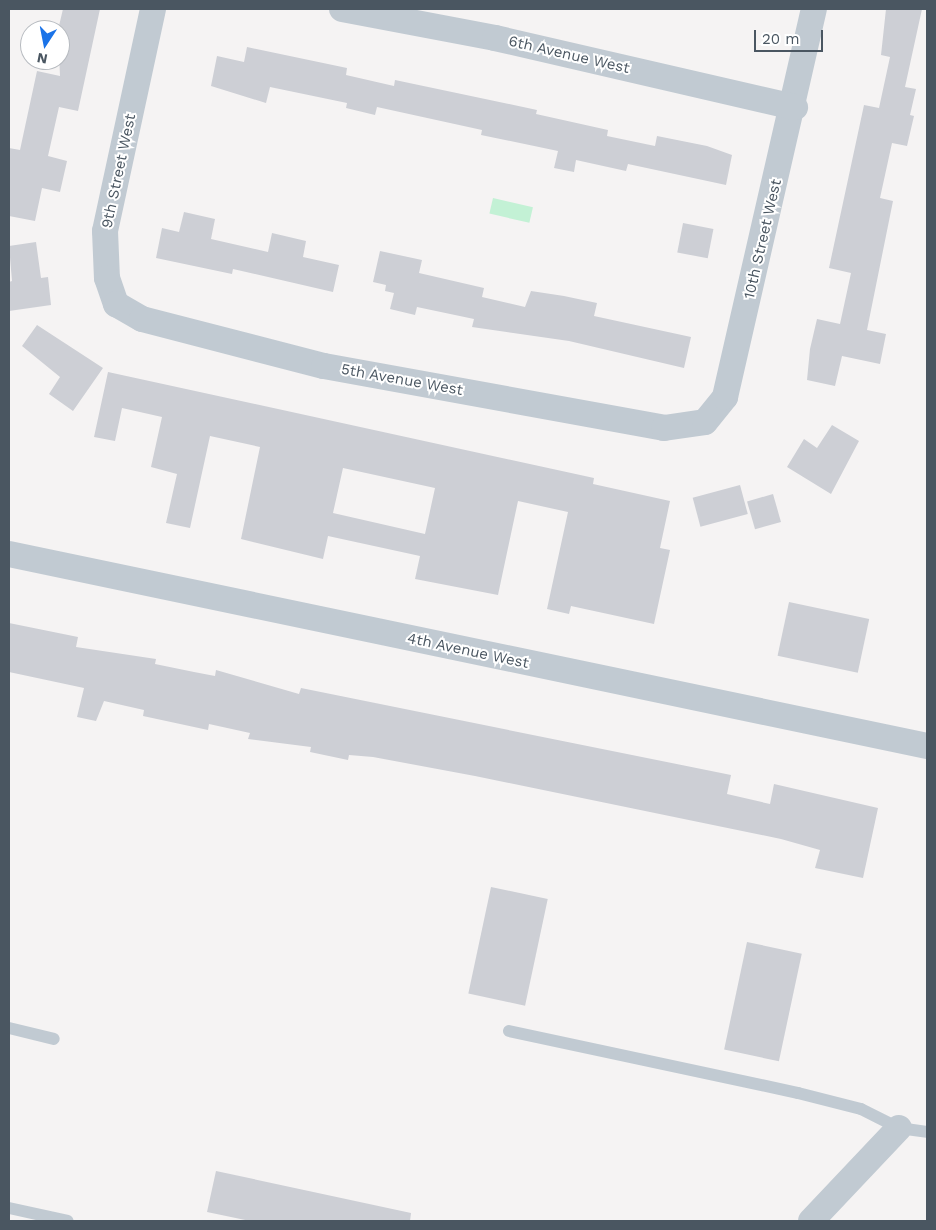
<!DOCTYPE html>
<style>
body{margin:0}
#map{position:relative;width:936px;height:1230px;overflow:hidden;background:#f5f3f3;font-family:"Work Sans",sans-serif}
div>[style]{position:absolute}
.green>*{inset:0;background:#c3f1d5;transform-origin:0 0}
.building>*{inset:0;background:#cdcfd5;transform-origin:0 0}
.lane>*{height:12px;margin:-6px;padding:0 6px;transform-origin:6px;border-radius:6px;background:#c1cad2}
.street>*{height:26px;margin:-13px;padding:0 13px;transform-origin:13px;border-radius:13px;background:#c1cad2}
span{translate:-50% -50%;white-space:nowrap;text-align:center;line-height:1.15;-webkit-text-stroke:4px #fff;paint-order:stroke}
.street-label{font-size:15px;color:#4a5661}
.frame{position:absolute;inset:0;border:10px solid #4a5661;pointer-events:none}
.north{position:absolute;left:20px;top:20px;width:50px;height:50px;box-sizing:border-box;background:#fff;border:1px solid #b7bbc0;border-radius:50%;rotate:191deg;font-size:14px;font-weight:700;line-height:20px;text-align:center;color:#4a5661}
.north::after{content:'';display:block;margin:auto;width:18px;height:22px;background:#1a73e8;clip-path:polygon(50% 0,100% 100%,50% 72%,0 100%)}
.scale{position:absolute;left:754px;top:30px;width:69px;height:22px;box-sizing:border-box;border:2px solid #4a5661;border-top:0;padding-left:6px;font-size:15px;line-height:18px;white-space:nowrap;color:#4a5661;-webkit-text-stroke:4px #fff;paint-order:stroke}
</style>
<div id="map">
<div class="green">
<div style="left:493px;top:198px;width:41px;height:16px;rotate:13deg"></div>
</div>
<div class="building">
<div style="clip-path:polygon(63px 9px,100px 9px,78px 111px,59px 107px,48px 156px,67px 161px,60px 192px,42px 188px,35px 221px,9px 216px,9px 148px,20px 150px,37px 71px,60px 76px,58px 30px)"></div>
<div style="clip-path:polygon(886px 9px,922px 9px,905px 87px,916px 89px,910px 115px,914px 116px,907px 146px,892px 143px,880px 198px,893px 201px,867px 330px,886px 334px,880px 364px,842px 356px,835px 386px,807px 380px,810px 349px,817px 319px,840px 324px,851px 273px,829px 268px,864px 105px,879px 108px,890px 57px,881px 55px)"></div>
<div style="clip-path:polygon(247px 47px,347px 68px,346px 75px,394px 86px,395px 80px,537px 110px,536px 114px,608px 130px,607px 136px,655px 146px,657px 136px,707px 146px,732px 155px,726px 185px,628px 164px,626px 171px,576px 160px,574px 172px,554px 168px,558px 151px,481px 135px,482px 130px,377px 107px,375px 115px,346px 108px,347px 103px,270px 87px,266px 103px,211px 86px,217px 56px,244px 62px)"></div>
<div style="clip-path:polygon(184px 212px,215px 219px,211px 239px,268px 252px,272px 233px,306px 241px,303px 257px,339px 265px,333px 292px,233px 269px,232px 274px,156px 258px,162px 228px,179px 232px)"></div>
<div style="left:683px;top:223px;width:31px;height:30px;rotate:11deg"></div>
<div style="clip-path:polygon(36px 242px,41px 278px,48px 277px,51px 305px,9px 311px,9px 282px,12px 281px,9px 246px)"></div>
<div style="clip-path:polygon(380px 251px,422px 260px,419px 273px,484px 288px,482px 297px,525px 307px,531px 291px,564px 296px,597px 303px,594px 316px,691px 337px,684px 368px,569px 341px,472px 327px,474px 319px,417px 307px,415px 315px,390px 309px,394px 293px,385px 291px,386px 285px,373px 282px)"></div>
<div style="clip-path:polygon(37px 325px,103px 368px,73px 411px,49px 394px,60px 377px,22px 346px)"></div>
<div style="clip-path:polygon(evenodd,108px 372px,594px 478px,593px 484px,670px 501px,660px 548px,670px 550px,654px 624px,571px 606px,569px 614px,547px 609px,568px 512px,518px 501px,498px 595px,415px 579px,420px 556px,328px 536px,323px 559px,241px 539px,260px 447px,210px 436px,190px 528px,166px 523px,177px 474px,151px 467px,162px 417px,122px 408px,115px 441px,94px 437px,108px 372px,343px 468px,435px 488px,425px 534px,333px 513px,343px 468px)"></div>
<div style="clip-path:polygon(832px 425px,859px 441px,831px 494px,787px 467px,804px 439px,817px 448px)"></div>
<div style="left:740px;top:485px;width:30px;height:49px;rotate:75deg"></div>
<div style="left:773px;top:494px;width:29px;height:27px;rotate:74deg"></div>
<div style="left:789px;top:602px;width:82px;height:55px;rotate:12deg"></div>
<div style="clip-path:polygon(9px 623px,78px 637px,76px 647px,156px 659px,155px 664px,194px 672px,215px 676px,216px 670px,299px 694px,301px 688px,731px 775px,727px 794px,770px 804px,774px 784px,878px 808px,863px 878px,815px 868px,820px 850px,781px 839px,475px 776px,373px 757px,349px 755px,348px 760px,310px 752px,311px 747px,248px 739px,250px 733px,209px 724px,208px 730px,143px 716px,144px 710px,104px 701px,96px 721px,77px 717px,84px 688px,9px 672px)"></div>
<div style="left:491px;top:887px;width:58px;height:109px;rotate:12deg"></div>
<div style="left:747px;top:942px;width:56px;height:110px;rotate:12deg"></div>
<div style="clip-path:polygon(216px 1171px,411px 1213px,410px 1221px,250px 1221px,207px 1212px)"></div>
</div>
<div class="lane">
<div style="left:9px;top:1028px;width:46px;rotate:13.7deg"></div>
<div style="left:509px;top:1031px;width:296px;rotate:12.1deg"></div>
<div style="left:798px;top:1093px;width:65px;rotate:14.3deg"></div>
<div style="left:861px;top:1109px;width:42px;rotate:26.6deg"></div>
<div style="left:899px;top:1128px;width:28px;rotate:8deg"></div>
<div style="left:9px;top:1208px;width:60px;rotate:12.4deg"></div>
</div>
<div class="street">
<div style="left:153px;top:9px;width:227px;rotate:102.2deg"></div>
<div style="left:105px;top:231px;width:47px;rotate:87.6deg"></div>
<div style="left:107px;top:278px;width:28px;rotate:71deg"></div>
<div style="left:116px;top:304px;width:30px;rotate:30deg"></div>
<div style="left:142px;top:319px;width:188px;rotate:14.5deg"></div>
<div style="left:324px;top:366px;width:346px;rotate:10.3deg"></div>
<div style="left:664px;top:428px;width:41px;rotate:-8.3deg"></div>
<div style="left:705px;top:422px;width:32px;rotate:-51deg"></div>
<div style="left:725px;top:397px;width:398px;rotate:-77.1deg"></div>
<div style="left:342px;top:9px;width:156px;rotate:10.7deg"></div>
<div style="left:495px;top:38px;width:308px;rotate:13deg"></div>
<div style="left:9px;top:554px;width:938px;rotate:11.81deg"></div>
<div style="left:811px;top:1221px;width:128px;rotate:-46.6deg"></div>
</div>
<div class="street-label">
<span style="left:569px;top:55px;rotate:13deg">6th Avenue West</span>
<span style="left:119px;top:171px;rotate:-78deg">9th Street West</span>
<span style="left:763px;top:239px;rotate:-77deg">10th Street West</span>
<span style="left:402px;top:380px;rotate:10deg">5th Avenue West</span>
<span style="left:468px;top:651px;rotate:12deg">4th Avenue West</span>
</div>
<div class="frame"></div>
<div class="north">N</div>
<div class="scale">20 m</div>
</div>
